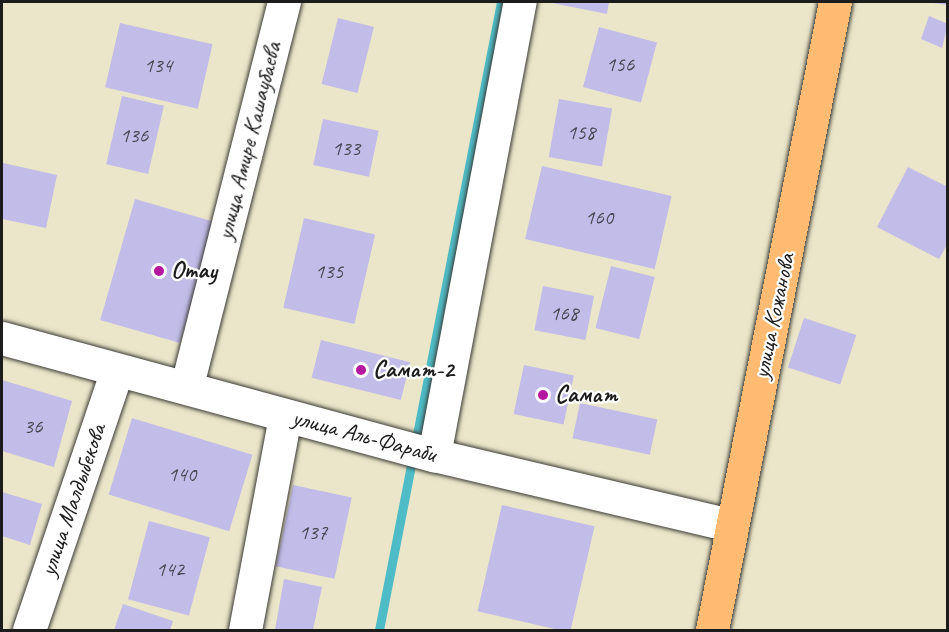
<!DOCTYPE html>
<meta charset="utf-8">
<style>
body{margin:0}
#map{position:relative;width:949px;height:632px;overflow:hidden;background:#ebe6c9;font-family:Caveat,sans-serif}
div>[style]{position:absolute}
.stream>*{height:9px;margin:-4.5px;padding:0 4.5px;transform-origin:4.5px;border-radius:4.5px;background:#4ebcc6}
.building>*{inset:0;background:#c1bce8;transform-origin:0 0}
.roads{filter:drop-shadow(0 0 2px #3b3a36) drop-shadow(0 0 2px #3b3a36)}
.minor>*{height:33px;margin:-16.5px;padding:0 16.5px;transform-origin:16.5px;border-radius:16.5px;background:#fff}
.major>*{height:33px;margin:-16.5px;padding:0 16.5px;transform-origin:16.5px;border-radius:16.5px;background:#ffbb71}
.dots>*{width:16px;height:16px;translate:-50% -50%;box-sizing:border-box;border:3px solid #fff;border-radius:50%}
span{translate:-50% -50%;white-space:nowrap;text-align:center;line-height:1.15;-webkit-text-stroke:4.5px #fff;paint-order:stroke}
.number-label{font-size:21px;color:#45444f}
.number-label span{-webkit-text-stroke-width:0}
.street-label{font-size:24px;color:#1c1c1c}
.poi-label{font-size:24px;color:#1c1c1c;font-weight:700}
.left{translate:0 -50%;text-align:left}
.frame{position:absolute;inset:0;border:3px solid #1c1c1c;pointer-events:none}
</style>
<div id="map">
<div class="stream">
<div style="left:379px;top:630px;width:640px;rotate:-79.01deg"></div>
</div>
<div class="building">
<div style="clip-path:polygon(547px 2px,609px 2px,607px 14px)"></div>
<div style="clip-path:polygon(948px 2px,948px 5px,933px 3px,933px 2px)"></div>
<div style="clip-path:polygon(929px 16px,948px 24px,942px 48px,921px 39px)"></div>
<div style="left:338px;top:18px;width:37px;height:68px;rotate:14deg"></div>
<div style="left:120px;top:23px;width:95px;height:66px;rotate:13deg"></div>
<div style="left:599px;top:27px;width:60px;height:62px;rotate:15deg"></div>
<div style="left:122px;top:96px;width:43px;height:70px;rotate:13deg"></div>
<div style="left:559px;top:99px;width:54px;height:59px;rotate:10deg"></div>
<div style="left:323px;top:119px;width:57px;height:47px;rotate:12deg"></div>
<div style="clip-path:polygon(3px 163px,57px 175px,46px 228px,2px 219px)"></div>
<div style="left:542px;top:166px;width:133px;height:75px;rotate:13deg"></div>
<div style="clip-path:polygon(908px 167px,948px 187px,948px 243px,939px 259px,877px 227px)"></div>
<div style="left:135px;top:199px;width:83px;height:126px;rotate:16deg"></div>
<div style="left:304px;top:218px;width:73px;height:92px;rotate:13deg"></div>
<div style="left:611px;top:266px;width:45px;height:64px;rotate:14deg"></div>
<div style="left:543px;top:286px;width:52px;height:45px;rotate:11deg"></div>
<div style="left:804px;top:318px;width:55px;height:52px;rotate:18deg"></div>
<div style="left:321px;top:340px;width:92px;height:39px;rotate:14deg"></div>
<div style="left:524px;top:365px;width:51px;height:50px;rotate:12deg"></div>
<div style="clip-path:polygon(2px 380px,72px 401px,54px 467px,2px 451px)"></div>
<div style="left:580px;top:403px;width:79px;height:36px;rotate:12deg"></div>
<div style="left:132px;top:418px;width:126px;height:80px;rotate:17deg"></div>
<div style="left:293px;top:485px;width:60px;height:83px;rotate:12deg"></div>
<div style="clip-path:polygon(2px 492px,42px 504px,30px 545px,2px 536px)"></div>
<div style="left:502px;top:505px;width:95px;height:109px;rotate:13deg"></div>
<div style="left:149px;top:521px;width:63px;height:81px;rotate:15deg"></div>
<div style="clip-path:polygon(284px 579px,322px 587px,313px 630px,275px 630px)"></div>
<div style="clip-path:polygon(123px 604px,173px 621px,170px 630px,114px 630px)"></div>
</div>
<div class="roads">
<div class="minor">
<div style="left:2px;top:338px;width:448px;rotate:15.2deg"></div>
<div style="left:434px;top:455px;width:304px;rotate:13.3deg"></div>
<div style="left:187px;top:385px;width:395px;rotate:-75.8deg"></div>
<div style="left:434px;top:455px;width:461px;rotate:-79.3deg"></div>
<div style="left:29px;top:630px;width:274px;rotate:-71.3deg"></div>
<div style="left:245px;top:630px;width:218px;rotate:-79.4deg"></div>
</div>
<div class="major">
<div style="left:712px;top:630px;width:640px;rotate:-78.92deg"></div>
</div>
</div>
<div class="dots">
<div style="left:159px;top:271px;background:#b5179e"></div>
<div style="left:361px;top:370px;background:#b5179e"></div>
<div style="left:543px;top:395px;background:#b5179e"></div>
</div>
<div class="number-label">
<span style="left:620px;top:64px">156</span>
<span style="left:158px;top:65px">134</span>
<span style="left:581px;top:132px">158</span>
<span style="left:134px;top:135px">136</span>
<span style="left:346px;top:148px">133</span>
<span style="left:599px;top:217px">160</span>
<span style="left:329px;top:271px">135</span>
<span style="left:564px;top:313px">168</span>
<span style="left:33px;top:426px">36</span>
<span style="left:182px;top:474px">140</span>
<span style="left:313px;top:532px">137</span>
<span style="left:170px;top:569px">142</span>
</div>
<div class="street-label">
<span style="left:249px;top:141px;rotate:-76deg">улица Амире Кашаубаева</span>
<span style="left:774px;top:316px;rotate:-78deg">улица Кожанова</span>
<span style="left:364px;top:436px;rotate:15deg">улица Аль-Фараби</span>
<span style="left:73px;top:500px;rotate:-71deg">улица Малдыбекова</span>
</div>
<div class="poi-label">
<span class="left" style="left:171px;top:271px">Отау</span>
<span class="left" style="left:373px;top:370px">Самат-2</span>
<span class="left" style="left:555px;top:395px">Самат</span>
</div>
<div class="frame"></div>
</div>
